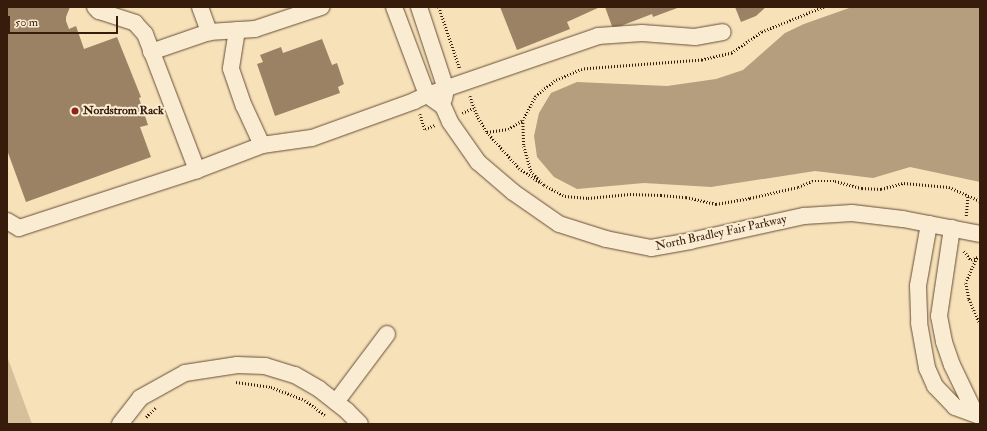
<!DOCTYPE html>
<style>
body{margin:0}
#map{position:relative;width:987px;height:431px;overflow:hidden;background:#f6e1b9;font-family:"IM FELL Double Pica",serif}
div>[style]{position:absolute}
.green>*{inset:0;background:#d6c09b}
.water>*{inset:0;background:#b59e7e}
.building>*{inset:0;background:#9b8265}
.path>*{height:2.5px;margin-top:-1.25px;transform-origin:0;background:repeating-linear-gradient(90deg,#381c0b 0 1px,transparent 0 3px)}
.roads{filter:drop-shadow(0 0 1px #684d36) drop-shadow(0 0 1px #684d36)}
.minor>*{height:16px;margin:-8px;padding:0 8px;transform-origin:8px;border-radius:8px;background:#f9ecd2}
.dots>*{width:11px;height:11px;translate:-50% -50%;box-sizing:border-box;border:2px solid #f9ecd2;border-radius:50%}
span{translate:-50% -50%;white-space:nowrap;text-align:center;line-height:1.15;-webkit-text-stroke:4px #f9ecd2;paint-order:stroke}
.poi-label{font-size:12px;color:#381c0b;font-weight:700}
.left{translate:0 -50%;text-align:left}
.street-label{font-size:12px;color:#381c0b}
.frame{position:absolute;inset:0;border:8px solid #381c0b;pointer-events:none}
.scale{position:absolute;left:8px;top:16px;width:110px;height:18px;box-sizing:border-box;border:2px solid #381c0b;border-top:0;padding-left:5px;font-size:12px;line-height:14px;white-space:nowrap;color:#381c0b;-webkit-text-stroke:3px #f9ecd2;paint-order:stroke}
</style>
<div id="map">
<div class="green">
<div style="clip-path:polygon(7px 356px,32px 424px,7px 424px)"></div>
</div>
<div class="water">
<div style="clip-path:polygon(852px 7px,980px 7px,980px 182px,910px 167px,873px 178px,815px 171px,711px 187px,644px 183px,577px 189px,554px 177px,537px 157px,534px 136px,539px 113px,551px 93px,577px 82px,667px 86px,716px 79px,743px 70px,785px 33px,804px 24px)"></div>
</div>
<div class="building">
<div style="clip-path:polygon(7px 7px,70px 7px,66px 17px,66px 21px,69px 29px,76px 26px,84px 49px,117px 37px,141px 97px,139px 98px,148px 125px,140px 127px,151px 157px,26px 202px,7px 150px)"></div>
<div style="clip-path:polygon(500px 7px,600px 7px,567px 22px,570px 29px,517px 50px)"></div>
<div style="clip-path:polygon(605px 7px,680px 7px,653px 17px,652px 14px,613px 29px)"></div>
<div style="clip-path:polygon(735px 7px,766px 7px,756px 16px,741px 22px)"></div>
<div style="clip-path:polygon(322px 39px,332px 65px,337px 63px,344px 84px,338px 87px,340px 93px,275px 116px,257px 64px,263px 62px,260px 55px,281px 47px,283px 53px)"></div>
</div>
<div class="path">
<div style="left:439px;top:7px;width:65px;rotate:71.3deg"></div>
<div style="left:824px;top:7px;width:67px;rotate:158deg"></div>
<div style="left:762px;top:32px;width:37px;rotate:145deg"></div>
<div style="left:732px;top:53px;width:31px;rotate:167deg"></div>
<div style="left:702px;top:60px;width:120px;rotate:175.7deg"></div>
<div style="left:582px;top:69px;width:30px;rotate:156deg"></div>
<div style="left:555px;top:81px;width:24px;rotate:142deg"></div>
<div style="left:536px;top:96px;width:27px;rotate:118deg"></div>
<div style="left:523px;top:120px;width:26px;rotate:88deg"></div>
<div style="left:524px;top:146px;width:26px;rotate:74deg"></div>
<div style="left:531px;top:171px;width:19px;rotate:47deg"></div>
<div style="left:544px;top:185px;width:24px;rotate:28deg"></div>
<div style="left:565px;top:196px;width:23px;rotate:5deg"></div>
<div style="left:588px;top:198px;width:42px;rotate:-5.4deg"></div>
<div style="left:630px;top:194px;width:31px;rotate:2deg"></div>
<div style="left:661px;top:195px;width:25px;rotate:5deg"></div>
<div style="left:686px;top:197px;width:31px;rotate:13deg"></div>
<div style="left:716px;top:204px;width:35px;rotate:-10deg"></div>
<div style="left:750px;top:198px;width:49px;rotate:-12.9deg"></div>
<div style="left:798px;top:187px;width:15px;rotate:-23deg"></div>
<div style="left:812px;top:181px;width:23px"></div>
<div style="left:835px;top:181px;width:28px;rotate:15deg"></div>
<div style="left:862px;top:188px;width:19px;rotate:3deg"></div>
<div style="left:881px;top:189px;width:24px;rotate:-15deg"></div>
<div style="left:904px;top:183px;width:45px;rotate:5.1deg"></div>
<div style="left:949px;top:187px;width:34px;rotate:24deg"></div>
<div style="left:470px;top:96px;width:20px;rotate:70deg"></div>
<div style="left:477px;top:115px;width:20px;rotate:60deg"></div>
<div style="left:487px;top:132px;width:48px;rotate:48.4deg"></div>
<div style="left:519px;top:168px;width:25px;rotate:34deg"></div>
<div style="left:462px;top:113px;width:12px;rotate:-24deg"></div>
<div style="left:420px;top:114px;width:16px;rotate:72deg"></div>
<div style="left:425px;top:129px;width:11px;rotate:-22deg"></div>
<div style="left:487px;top:132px;width:21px;rotate:-8deg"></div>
<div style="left:508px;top:129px;width:17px;rotate:-31deg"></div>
<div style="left:966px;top:216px;width:21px;rotate:-85deg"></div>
<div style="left:964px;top:251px;width:11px;rotate:52deg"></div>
<div style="left:971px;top:260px;width:10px;rotate:-24deg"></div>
<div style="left:977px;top:258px;width:27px;rotate:114deg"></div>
<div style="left:966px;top:283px;width:16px;rotate:79deg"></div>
<div style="left:969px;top:299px;width:27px;rotate:66deg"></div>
<div style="left:236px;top:382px;width:35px;rotate:8deg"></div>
<div style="left:271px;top:387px;width:36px;rotate:21deg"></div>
<div style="left:305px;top:400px;width:25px;rotate:37deg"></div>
<div style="left:146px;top:417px;width:13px;rotate:-45deg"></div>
</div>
<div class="roads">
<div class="minor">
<div style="left:95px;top:7px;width:6px;rotate:45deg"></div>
<div style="left:99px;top:11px;width:38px;rotate:18deg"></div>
<div style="left:135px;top:23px;width:15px;rotate:48deg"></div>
<div style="left:145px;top:34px;width:146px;rotate:69.1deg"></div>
<div style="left:197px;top:170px;width:70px;rotate:-21deg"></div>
<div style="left:262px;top:145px;width:50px;rotate:-8deg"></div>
<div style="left:312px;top:138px;width:109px;rotate:-19.9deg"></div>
<div style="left:414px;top:101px;width:14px;rotate:-25deg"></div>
<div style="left:427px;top:95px;width:181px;rotate:-19deg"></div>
<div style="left:598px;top:36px;width:44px;rotate:-3.9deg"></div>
<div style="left:642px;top:33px;width:53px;rotate:4.3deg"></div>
<div style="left:695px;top:37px;width:28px;rotate:-10deg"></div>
<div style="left:200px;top:7px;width:27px;rotate:70deg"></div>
<div style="left:394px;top:7px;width:94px;rotate:69.4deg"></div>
<div style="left:427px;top:95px;width:19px;rotate:35deg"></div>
<div style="left:443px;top:106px;width:17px;rotate:66deg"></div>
<div style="left:450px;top:122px;width:49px;rotate:55deg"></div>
<div style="left:478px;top:162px;width:46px;rotate:40.6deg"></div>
<div style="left:513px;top:192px;width:56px;rotate:34.8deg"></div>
<div style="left:559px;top:224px;width:49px;rotate:17.7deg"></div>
<div style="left:606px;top:239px;width:46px;rotate:11.3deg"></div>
<div style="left:651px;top:248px;width:40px;rotate:-10deg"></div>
<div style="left:690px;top:241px;width:117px;rotate:-12.4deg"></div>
<div style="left:804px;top:216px;width:48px;rotate:-3.6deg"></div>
<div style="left:852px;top:213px;width:51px;rotate:6.7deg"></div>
<div style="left:903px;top:219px;width:78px;rotate:11deg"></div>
<div style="left:419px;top:7px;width:86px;rotate:71.8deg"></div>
<div style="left:446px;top:89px;width:10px;rotate:101deg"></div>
<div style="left:237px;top:30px;width:39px;rotate:99deg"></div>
<div style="left:231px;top:69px;width:39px;rotate:71deg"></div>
<div style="left:244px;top:106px;width:43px;rotate:65.2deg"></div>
<div style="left:151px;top:52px;width:61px;rotate:-19deg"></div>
<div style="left:209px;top:32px;width:46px;rotate:-3.7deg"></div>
<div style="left:255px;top:29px;width:70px;rotate:-18.4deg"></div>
<div style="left:7px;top:221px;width:14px;rotate:30deg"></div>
<div style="left:19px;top:228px;width:187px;rotate:-18deg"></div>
<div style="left:929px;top:224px;width:63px;rotate:100.1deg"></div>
<div style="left:918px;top:286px;width:37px;rotate:88deg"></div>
<div style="left:919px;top:323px;width:46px;rotate:79.9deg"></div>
<div style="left:927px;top:368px;width:20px;rotate:66deg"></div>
<div style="left:935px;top:386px;width:29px;rotate:46deg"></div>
<div style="left:955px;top:407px;width:27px;rotate:20deg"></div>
<div style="left:952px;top:228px;width:89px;rotate:98.4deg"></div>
<div style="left:939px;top:316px;width:26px;rotate:79deg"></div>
<div style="left:944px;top:342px;width:24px;rotate:71deg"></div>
<div style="left:952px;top:365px;width:53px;rotate:64.4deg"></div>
<div style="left:336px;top:402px;width:85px;rotate:-53.1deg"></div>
<div style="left:120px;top:424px;width:33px;rotate:-52deg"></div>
<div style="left:140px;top:398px;width:51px;rotate:-29.1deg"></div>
<div style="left:185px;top:373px;width:53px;rotate:-8.7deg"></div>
<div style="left:237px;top:365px;width:28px;rotate:2deg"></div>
<div style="left:265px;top:366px;width:31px;rotate:17deg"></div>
<div style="left:295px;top:375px;width:28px;rotate:30deg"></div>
<div style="left:319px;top:389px;width:36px;rotate:38deg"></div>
<div style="left:347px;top:411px;width:18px;rotate:45deg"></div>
</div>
</div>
<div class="dots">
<div style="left:75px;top:111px;background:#8f2418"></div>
</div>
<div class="poi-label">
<span class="left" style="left:83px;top:111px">Nordstrom Rack</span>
</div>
<div class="street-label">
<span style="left:721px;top:233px;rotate:-12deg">North Bradley Fair Parkway</span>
</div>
<div class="frame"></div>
<div class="scale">50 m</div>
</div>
